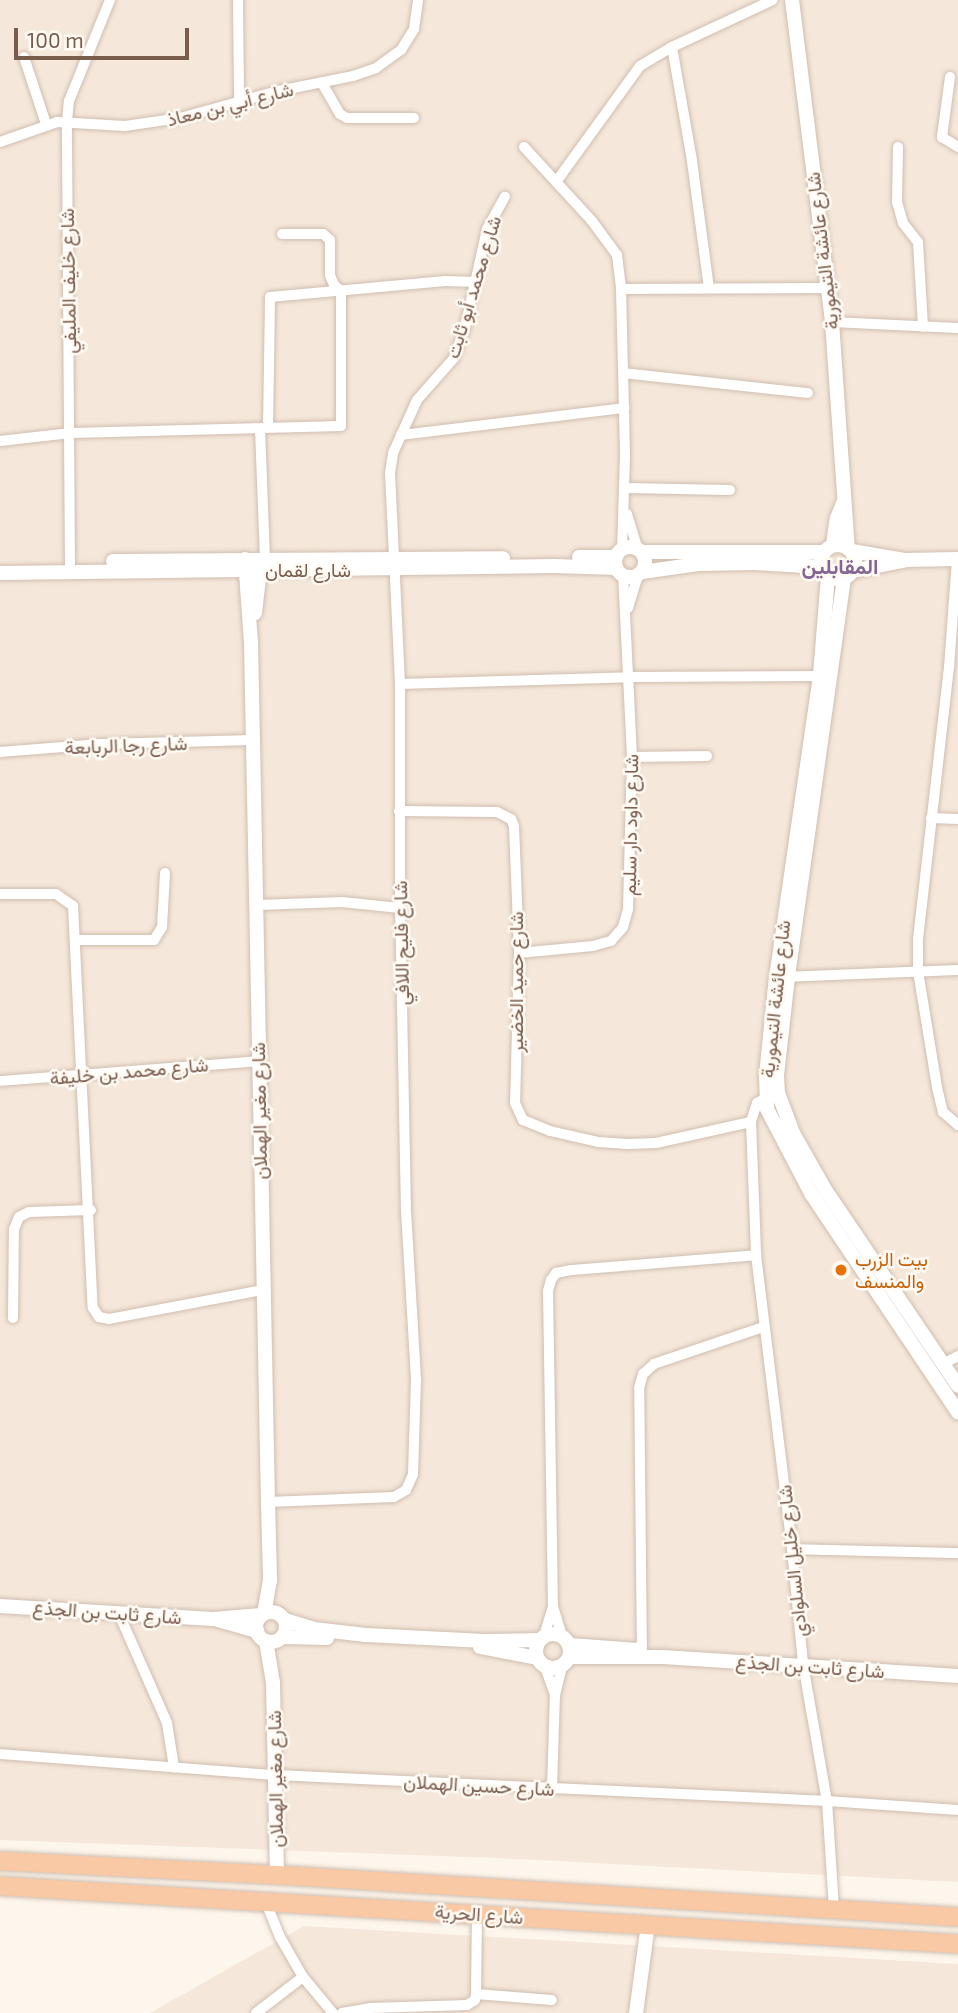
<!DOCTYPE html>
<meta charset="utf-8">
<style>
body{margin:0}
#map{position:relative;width:958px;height:2013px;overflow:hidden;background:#fdf6ec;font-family:"Exo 2",Vazirmatn,sans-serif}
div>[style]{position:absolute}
.residential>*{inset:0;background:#f5e8da}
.roads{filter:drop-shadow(0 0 2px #d1beb0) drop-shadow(0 0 2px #d1beb0)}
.minor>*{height:10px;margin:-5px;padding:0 5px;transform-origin:5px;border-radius:5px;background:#fff}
.tertiary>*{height:14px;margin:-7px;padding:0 7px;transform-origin:7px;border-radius:7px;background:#fff}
.tertiary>.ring{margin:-7px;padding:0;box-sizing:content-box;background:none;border:14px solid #fff;border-radius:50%}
.trunk>*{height:18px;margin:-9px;padding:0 9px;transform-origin:9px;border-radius:9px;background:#f9c8a4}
.dots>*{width:19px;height:19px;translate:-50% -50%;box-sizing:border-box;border:4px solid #fffaf3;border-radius:50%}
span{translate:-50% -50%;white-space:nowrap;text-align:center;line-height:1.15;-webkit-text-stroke:5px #fffaf3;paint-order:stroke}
.street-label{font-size:19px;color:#7a5c4d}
.food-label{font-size:19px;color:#c56008}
.left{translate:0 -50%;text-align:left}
.neighbourhood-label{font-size:21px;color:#846695;font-weight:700}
.scale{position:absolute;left:14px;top:28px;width:175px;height:32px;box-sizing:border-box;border:4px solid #7a5c4d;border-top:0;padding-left:9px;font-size:21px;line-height:24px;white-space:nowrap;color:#7a5c4d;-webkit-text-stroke:5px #fffaf3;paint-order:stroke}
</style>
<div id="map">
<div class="residential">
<div style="clip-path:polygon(0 0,958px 0,958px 1882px,497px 1858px,0 1840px)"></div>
<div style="clip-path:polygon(304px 1926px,958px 1964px,958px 2013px,150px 2013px)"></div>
</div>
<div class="roads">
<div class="minor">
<div style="left:238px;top:0;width:102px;rotate:89.4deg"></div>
<div style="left:672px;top:47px;width:116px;rotate:80deg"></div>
<div style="left:692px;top:161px;width:128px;rotate:82.4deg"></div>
<div style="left:24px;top:57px;width:71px;rotate:71.8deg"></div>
<div style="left:950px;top:77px;width:61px;rotate:97.6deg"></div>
<div style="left:942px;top:137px;width:19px;rotate:32deg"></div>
<div style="left:322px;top:83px;width:36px;rotate:60deg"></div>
<div style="left:340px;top:114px;width:8px;rotate:30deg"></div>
<div style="left:347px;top:118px;width:67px"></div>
<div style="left:0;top:142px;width:60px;rotate:-19.3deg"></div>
<div style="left:57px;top:122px;width:68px;rotate:3.4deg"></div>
<div style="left:125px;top:126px;width:56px;rotate:-8.3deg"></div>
<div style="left:180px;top:118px;width:102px;rotate:-15.4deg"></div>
<div style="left:278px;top:91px;width:76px;rotate:-11.3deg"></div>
<div style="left:353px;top:76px;width:24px;rotate:-19deg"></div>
<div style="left:376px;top:68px;width:31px;rotate:-36deg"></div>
<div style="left:401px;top:50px;width:25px;rotate:-58deg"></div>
<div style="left:414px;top:29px;width:29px;rotate:-82deg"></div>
<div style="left:524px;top:147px;width:100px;rotate:47.4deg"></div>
<div style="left:592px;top:221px;width:42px;rotate:53.7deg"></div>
<div style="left:617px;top:255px;width:34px;rotate:83deg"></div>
<div style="left:621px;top:289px;width:167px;rotate:88.6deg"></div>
<div style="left:625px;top:456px;width:93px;rotate:91.8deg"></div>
<div style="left:898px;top:147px;width:55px;rotate:91deg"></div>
<div style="left:897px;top:202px;width:22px;rotate:74deg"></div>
<div style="left:903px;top:223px;width:24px;rotate:52deg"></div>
<div style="left:918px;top:242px;width:85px;rotate:86.6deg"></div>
<div style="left:556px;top:182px;width:143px;rotate:-54.1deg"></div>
<div style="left:640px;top:66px;width:37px;rotate:-31deg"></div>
<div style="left:672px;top:47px;width:111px;rotate:-25deg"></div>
<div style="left:621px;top:289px;width:206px;rotate:-0.3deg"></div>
<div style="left:832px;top:322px;width:126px;rotate:2.7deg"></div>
<div style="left:623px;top:373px;width:186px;rotate:6.2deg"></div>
<div style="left:268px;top:427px;width:130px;rotate:-89.1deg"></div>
<div style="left:270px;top:297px;width:176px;rotate:-5.2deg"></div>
<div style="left:445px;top:281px;width:31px;rotate:2deg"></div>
<div style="left:260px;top:429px;width:129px;rotate:87.8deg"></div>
<div style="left:401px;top:435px;width:225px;rotate:-6.9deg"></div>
<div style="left:0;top:441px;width:71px;rotate:-6.4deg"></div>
<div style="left:71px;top:433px;width:270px;rotate:-1.5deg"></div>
<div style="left:341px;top:426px;width:135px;rotate:-90deg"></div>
<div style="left:341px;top:291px;width:9px;rotate:-139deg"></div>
<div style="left:334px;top:285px;width:11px;rotate:-112deg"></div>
<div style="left:330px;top:275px;width:35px;rotate:-90deg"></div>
<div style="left:330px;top:240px;width:9px;rotate:-139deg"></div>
<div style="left:323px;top:234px;width:41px;rotate:180deg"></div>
<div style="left:626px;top:488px;width:104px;rotate:1.1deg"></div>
<div style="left:627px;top:514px;width:37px;rotate:73deg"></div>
<div style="left:957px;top:559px;width:108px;rotate:94.2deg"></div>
<div style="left:949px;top:667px;width:273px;rotate:96.5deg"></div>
<div style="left:918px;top:938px;width:33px;rotate:90deg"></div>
<div style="left:918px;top:971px;width:118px;rotate:80.7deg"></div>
<div style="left:937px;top:1087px;width:26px;rotate:77deg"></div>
<div style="left:943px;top:1112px;width:20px;rotate:41deg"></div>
<div style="left:70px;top:571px;width:449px;rotate:-90.4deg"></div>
<div style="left:67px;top:122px;width:21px;rotate:-85deg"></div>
<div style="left:69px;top:101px;width:109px;rotate:-67.9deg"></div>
<div style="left:628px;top:608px;width:34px;rotate:-73deg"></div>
<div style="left:400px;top:684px;width:230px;rotate:-1.7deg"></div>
<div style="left:630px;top:677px;width:194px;rotate:-0.3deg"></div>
<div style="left:0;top:752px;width:101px;rotate:-4.5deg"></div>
<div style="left:101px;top:744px;width:152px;rotate:-1.5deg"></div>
<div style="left:632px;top:757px;width:75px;rotate:-0.8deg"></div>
<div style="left:399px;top:811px;width:98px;rotate:0.6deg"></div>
<div style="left:497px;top:812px;width:16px;rotate:27deg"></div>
<div style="left:511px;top:819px;width:8px;rotate:67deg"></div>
<div style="left:514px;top:826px;width:127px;rotate:87.7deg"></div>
<div style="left:519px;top:953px;width:150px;rotate:91.5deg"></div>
<div style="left:515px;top:1103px;width:19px;rotate:65deg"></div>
<div style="left:523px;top:1120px;width:29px;rotate:22deg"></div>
<div style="left:550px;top:1131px;width:49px;rotate:12.9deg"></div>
<div style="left:598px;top:1142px;width:30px;rotate:4deg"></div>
<div style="left:628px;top:1144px;width:28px;rotate:-2deg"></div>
<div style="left:656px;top:1143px;width:97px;rotate:-12.5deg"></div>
<div style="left:931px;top:818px;width:27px;rotate:2deg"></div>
<div style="left:0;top:894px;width:56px"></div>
<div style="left:56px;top:894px;width:21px;rotate:35deg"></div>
<div style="left:73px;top:906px;width:402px;rotate:87.2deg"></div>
<div style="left:93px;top:1308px;width:11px;rotate:56deg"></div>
<div style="left:99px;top:1317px;width:10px;rotate:11deg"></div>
<div style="left:109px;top:1319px;width:156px;rotate:-10.7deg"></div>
<div style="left:257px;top:905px;width:85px;rotate:-2deg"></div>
<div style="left:342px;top:902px;width:58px;rotate:5.9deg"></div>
<div style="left:75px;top:940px;width:79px"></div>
<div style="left:154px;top:940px;width:15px;rotate:-58deg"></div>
<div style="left:162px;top:927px;width:54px;rotate:-86.8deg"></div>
<div style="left:519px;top:953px;width:74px;rotate:-5.4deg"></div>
<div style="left:593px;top:946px;width:19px;rotate:-16deg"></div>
<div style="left:611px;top:941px;width:18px;rotate:-49deg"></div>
<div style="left:623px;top:927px;width:19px;rotate:-74deg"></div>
<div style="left:628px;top:909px;width:152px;rotate:-88.5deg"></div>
<div style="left:632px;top:757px;width:181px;rotate:-92.8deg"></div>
<div style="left:782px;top:977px;width:176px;rotate:-2.3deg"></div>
<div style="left:0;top:1081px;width:260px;rotate:-4.4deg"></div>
<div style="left:772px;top:1095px;width:17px;rotate:152deg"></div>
<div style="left:757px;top:1103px;width:20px;rotate:108deg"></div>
<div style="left:751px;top:1122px;width:133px;rotate:87.8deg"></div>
<div style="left:756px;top:1255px;width:296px;rotate:83deg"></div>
<div style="left:792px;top:1549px;width:116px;rotate:84.5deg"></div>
<div style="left:803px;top:1664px;width:139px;rotate:80.1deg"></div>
<div style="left:827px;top:1801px;width:107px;rotate:86.3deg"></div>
<div style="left:13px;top:1318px;width:89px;rotate:-89.4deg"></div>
<div style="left:14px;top:1229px;width:13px;rotate:-67deg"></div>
<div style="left:19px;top:1217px;width:11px;rotate:-27deg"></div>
<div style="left:29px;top:1212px;width:62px;rotate:-1.8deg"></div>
<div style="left:943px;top:1364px;width:17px;rotate:-28deg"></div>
<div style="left:268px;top:1502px;width:126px;rotate:-2.3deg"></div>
<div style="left:394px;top:1497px;width:14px;rotate:-30deg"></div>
<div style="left:406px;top:1490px;width:17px;rotate:-66deg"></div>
<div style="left:413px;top:1474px;width:95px;rotate:-88.2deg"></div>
<div style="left:416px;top:1379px;width:167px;rotate:-93.4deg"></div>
<div style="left:406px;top:1212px;width:304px;rotate:-91.1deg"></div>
<div style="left:400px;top:908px;width:224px;rotate:-90deg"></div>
<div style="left:400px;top:684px;width:211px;rotate:-92.7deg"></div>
<div style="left:390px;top:473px;width:20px;rotate:-81deg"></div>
<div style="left:393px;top:453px;width:58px;rotate:-65.6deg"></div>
<div style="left:417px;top:400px;width:56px;rotate:-48.6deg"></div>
<div style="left:454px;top:358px;width:33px;rotate:-70deg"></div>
<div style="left:465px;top:327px;width:100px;rotate:-77.3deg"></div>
<div style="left:487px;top:229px;width:37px;rotate:-61deg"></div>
<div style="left:792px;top:1549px;width:166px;rotate:1.4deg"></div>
<div style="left:119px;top:1614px;width:119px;rotate:66.2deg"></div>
<div style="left:167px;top:1723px;width:45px;rotate:81deg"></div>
<div style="left:544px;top:1636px;width:30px;rotate:-73deg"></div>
<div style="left:562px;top:1636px;width:30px;rotate:-107deg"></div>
<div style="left:553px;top:1607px;width:316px;rotate:-90.9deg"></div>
<div style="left:548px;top:1291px;width:11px;rotate:-75deg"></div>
<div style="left:551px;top:1280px;width:9px;rotate:-54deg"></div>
<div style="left:556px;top:1273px;width:15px;rotate:-11deg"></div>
<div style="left:571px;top:1270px;width:186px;rotate:-4.6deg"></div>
<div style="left:642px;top:1657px;width:269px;rotate:-90.6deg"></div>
<div style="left:639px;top:1388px;width:15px;rotate:-74deg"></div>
<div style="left:643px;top:1374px;width:15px;rotate:-42deg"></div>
<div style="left:654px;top:1364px;width:115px;rotate:-18.7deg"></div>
<div style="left:545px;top:1667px;width:30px;rotate:70deg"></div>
<div style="left:0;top:1754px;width:277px;rotate:4.4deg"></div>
<div style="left:276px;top:1775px;width:552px;rotate:2.7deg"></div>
<div style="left:827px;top:1801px;width:131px;rotate:3.9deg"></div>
<div style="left:552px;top:1789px;width:94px;rotate:-88.2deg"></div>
<div style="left:555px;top:1695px;width:30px;rotate:-76deg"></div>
<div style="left:265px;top:1900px;width:40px;rotate:68deg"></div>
<div style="left:280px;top:1937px;width:46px;rotate:60.1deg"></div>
<div style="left:303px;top:1977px;width:47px;rotate:50.2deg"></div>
<div style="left:477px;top:1914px;width:80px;rotate:90.7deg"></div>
<div style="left:476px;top:1994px;width:76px;rotate:4.5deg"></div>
<div style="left:256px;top:2013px;width:59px;rotate:-37.5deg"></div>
<div style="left:342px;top:2013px;width:28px;rotate:-10deg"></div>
<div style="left:370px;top:2008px;width:97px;rotate:-1.8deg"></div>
<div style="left:467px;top:2005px;width:9px;rotate:-32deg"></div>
<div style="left:475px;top:2000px;width:6px;rotate:-81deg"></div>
</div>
<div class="tertiary">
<div style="left:792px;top:0;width:324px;rotate:82.9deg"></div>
<div style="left:832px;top:322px;width:227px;rotate:86deg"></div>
<div style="left:833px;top:545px;width:27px;rotate:-82deg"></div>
<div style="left:837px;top:518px;width:16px;rotate:-68deg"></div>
<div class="ring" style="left:821px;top:545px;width:20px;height:20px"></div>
<div class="ring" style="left:615px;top:547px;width:16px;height:16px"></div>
<div style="left:852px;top:551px;width:53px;rotate:9.8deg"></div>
<div style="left:904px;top:560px;width:54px;rotate:-1.1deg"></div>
<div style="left:642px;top:552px;width:182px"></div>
<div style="left:579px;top:557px;width:37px"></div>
<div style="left:245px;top:559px;width:83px;rotate:85.9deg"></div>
<div style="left:251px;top:642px;width:860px;rotate:88.87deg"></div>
<div style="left:268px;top:1502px;width:78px;rotate:88.5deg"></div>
<div style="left:270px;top:1580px;width:34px;rotate:100deg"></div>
<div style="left:113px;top:561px;width:390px;rotate:-0.4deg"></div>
<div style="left:852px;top:571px;width:52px;rotate:-11.1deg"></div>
<div style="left:642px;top:572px;width:57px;rotate:-8.1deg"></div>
<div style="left:698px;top:564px;width:56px;rotate:-1deg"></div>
<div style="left:754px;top:563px;width:68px;rotate:3.4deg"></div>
<div style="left:0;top:573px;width:554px;rotate:-0.72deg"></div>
<div style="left:554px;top:566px;width:62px;rotate:1.8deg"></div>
<div style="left:828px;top:576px;width:100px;rotate:94.6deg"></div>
<div style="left:820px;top:676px;width:304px;rotate:98.3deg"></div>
<div style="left:776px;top:977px;width:99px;rotate:95.8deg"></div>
<div style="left:766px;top:1075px;width:34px;rotate:88deg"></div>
<div style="left:767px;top:1109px;width:97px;rotate:62.4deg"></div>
<div style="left:812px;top:1195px;width:262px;rotate:56.1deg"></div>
<div style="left:844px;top:578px;width:403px;rotate:98deg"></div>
<div style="left:788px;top:977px;width:99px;rotate:96.4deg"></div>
<div style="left:777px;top:1075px;width:18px;rotate:87deg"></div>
<div style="left:778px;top:1093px;width:43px;rotate:69.4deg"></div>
<div style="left:793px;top:1133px;width:67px;rotate:60.4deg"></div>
<div style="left:826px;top:1191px;width:235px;rotate:55.9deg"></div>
<div style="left:255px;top:613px;width:53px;rotate:-83.5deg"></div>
<div style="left:0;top:1606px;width:213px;rotate:3.5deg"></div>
<div style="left:213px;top:1619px;width:48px;rotate:-4.8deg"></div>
<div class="ring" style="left:256px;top:1612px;width:16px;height:16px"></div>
<div style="left:218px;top:1620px;width:41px;rotate:15.8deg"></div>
<div style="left:285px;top:1620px;width:30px;rotate:17deg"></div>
<div style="left:314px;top:1629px;width:52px;rotate:6.6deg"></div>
<div style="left:366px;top:1635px;width:118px;rotate:2.9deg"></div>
<div style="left:484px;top:1641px;width:56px;rotate:-1deg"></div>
<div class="ring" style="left:536px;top:1634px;width:20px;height:20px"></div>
<div style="left:282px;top:1637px;width:45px;rotate:1.3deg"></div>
<div style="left:266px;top:1641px;width:43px;rotate:80.5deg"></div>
<div style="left:273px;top:1683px;width:192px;rotate:88.8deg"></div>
<div style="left:570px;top:1645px;width:68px;rotate:4.2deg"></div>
<div style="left:480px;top:1647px;width:58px;rotate:10.9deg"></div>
<div style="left:570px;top:1657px;width:93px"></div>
<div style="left:663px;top:1657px;width:296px;rotate:3.7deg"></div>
<div style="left:636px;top:2013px;width:90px;rotate:-82.3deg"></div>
</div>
<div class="trunk">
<div style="left:0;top:1861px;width:277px;rotate:2.9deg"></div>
<div style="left:277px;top:1875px;width:682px;rotate:3.53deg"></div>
<div style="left:0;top:1886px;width:960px;rotate:3.46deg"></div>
</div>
</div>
<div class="dots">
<div style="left:841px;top:1270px;background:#e8710a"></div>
</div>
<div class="street-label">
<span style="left:230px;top:104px;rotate:-14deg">شارع أبي بن معاذ</span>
<span style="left:822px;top:251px;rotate:-97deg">شارع عائشة التيمورية</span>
<span style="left:68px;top:281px;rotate:-91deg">شارع خليف المليفي</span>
<span style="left:473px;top:287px;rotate:-73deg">شارع محمد أبو ثابت</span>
<span style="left:308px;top:570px">شارع لقمان</span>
<span style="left:126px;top:745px;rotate:-2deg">شارع رجا الربابعة</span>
<span style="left:630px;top:825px;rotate:-89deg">شارع داود دار سليم</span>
<span style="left:401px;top:943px;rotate:-91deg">شارع فليح اللافي</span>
<span style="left:516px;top:982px;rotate:-90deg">شارع حميد الخضير</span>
<span style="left:775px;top:999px;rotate:-84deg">شارع عائشة التيمورية</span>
<span style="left:129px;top:1071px;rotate:-5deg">شارع محمد بن خليفة</span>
<span style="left:259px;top:1111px;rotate:-91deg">شارع مغير الهملان</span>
<span style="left:792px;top:1561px;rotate:-96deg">شارع خليل السلوادي</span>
<span style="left:107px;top:1612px;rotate:4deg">شارع ثابت بن الجذع</span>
<span style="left:810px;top:1666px;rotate:4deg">شارع ثابت بن الجذع</span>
<span style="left:275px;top:1779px;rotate:-91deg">شارع مغير الهملان</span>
<span style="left:479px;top:1785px;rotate:3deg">شارع حسين الهملان</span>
<span style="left:479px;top:1914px;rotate:4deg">شارع الحرية</span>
</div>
<div class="food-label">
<span class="left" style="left:855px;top:1270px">بيت الزرب<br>والمنسف</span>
</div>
<div class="neighbourhood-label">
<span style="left:840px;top:566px">المقابلين</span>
</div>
<div class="scale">100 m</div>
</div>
